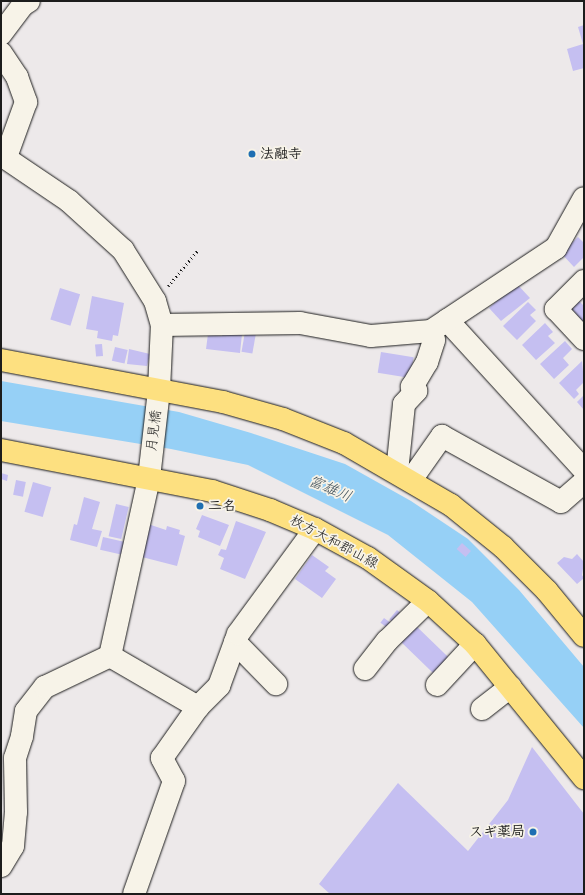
<!DOCTYPE html>
<meta charset="utf-8">
<style>
body{margin:0}
#map{position:relative;width:585px;height:895px;overflow:hidden;background:#ede9ea;font-family:"Architects Daughter","Klee One",sans-serif}
div>[style]{position:absolute}
.water>*{inset:0;background:#96d0f6}
.building>*{inset:0;background:#c5bff1;transform-origin:0 0}
.path>*{height:2.5px;margin-top:-1.25px;transform-origin:0;background:repeating-linear-gradient(90deg,#1c1c1c 0 1px,transparent 0 4px)}
.roads{filter:drop-shadow(0 0 1px #1c1c1c) drop-shadow(0 0 1px #1c1c1c)}
.minor>*{height:22px;margin:-11px;padding:0 11px;transform-origin:11px;border-radius:11px;background:#f7f3e8}
.major>*{height:22px;margin:-11px;padding:0 11px;transform-origin:11px;border-radius:11px;background:#fde080}
.dots>*{width:11px;height:11px;translate:-50% -50%;box-sizing:border-box;border:2px solid #f7f3e8;border-radius:50%}
span{translate:-50% -50%;white-space:nowrap;text-align:center;line-height:1.15;-webkit-text-stroke:3.5px #f7f3e8;paint-order:stroke}
.poi-label{font-size:14px;color:#1c1c1c;font-weight:700}
.left{translate:0 -50%;text-align:left}
.right{translate:-100% -50%;text-align:right}
.street-label{font-size:14px;color:#1c1c1c}
.water-label{font-size:15px;color:#41525d;font-style:italic}
.frame{position:absolute;inset:0;border:2px solid #1c1c1c;pointer-events:none}
</style>
<div id="map">
<div class="water">
<div style="clip-path:polygon(1px 381px,179px 412px,251px 433px,345px 464px,411px 501px,468px 539px,519px 590px,584px 667px,584px 728px,472px 602px,388px 535px,248px 465px,171px 449px,1px 421px)"></div>
</div>
<div class="building">
<div style="clip-path:polygon(584px 25px,584px 68px,573px 71px,567px 49px,583px 44px,578px 27px)"></div>
<div style="clip-path:polygon(578px 237px,584px 243px,584px 257px,574px 267px,561px 253px)"></div>
<div style="clip-path:polygon(516px 283px,530px 298px,501px 321px,489px 308px)"></div>
<div style="left:60px;top:288px;width:21px;height:33px;rotate:17deg"></div>
<div style="clip-path:polygon(92px 296px,124px 303px,118px 336px,113px 335px,112px 341px,97px 338px,98px 331px,86px 329px)"></div>
<div style="clip-path:polygon(579px 301px,584px 306px,584px 324px,572px 309px)"></div>
<div style="clip-path:polygon(528px 302px,536px 310px,530px 315px,536px 321px,517px 340px,503px 326px)"></div>
<div style="clip-path:polygon(545px 323px,553px 332px,548px 336px,555px 343px,536px 360px,522px 345px)"></div>
<div style="clip-path:polygon(222px 332px,242px 334px,240px 353px,206px 349px,208px 334px,222px 336px)"></div>
<div style="left:245px;top:332px;width:11px;height:20px;rotate:10deg"></div>
<div style="clip-path:polygon(565px 341px,572px 349px,563px 358px,569px 365px,554px 379px,540px 364px)"></div>
<div style="left:102px;top:344px;width:12px;height:7px;rotate:85deg"></div>
<div style="left:115px;top:347px;width:13px;height:14px;rotate:13deg"></div>
<div style="clip-path:polygon(129px 349px,150px 354px,147px 366px,127px 364px)"></div>
<div style="left:381px;top:352px;width:33px;height:21px;rotate:9deg"></div>
<div style="clip-path:polygon(582px 361px,584px 382px,576px 390px,579px 394px,574px 399px,559px 383px)"></div>
<div style="clip-path:polygon(584px 395px,584px 410px,577px 402px)"></div>
<div style="clip-path:polygon(1px 473px,8px 475px,7px 481px,1px 479px)"></div>
<div style="left:16px;top:480px;width:10px;height:15px;rotate:11deg"></div>
<div style="left:33px;top:482px;width:19px;height:31px;rotate:16deg"></div>
<div style="clip-path:polygon(84px 497px,100px 502px,92px 529px,102px 531px,97px 547px,70px 540px,74px 524px,77px 525px)"></div>
<div style="left:116px;top:504px;width:13px;height:33px;rotate:13deg"></div>
<div style="clip-path:polygon(202px 515px,229px 525px,220px 546px,198px 537px,200px 531px,196px 529px)"></div>
<div style="clip-path:polygon(236px 521px,266px 532px,245px 579px,220px 569px,224px 558px,218px 555px,221px 549px,226px 550px)"></div>
<div style="clip-path:polygon(148px 524px,166px 530px,167px 526px,180px 530px,179px 534px,185px 536px,177px 566px,138px 556px)"></div>
<div style="left:103px;top:537px;width:26px;height:13px;rotate:13deg"></div>
<div style="left:462px;top:543px;width:12px;height:8px;rotate:42deg"></div>
<div style="clip-path:polygon(577px 554px,584px 562px,582px 575px,584px 578px,577px 584px,557px 563px,564px 557px,572px 559px)"></div>
<div style="clip-path:polygon(312px 555px,329px 567px,325px 571px,336px 579px,322px 598px,295px 579px)"></div>
<div style="left:397px;top:610px;width:8px;height:12px;rotate:40deg"></div>
<div style="left:384px;top:618px;width:14px;height:6px;rotate:36deg"></div>
<div style="left:413px;top:623px;width:56px;height:22px;rotate:44deg"></div>
<div style="clip-path:polygon(532px 747px,584px 814px,584px 894px,330px 894px,319px 884px,398px 783px,468px 851px,508px 800px)"></div>
</div>
<div class="path">
<div style="left:168px;top:286px;width:47px;rotate:-50.2deg"></div>
</div>
<div class="roads">
<div class="minor">
<div style="left:1px;top:34px;width:36px;rotate:-53deg"></div>
<div style="left:23px;top:5px;width:7px;rotate:-34deg"></div>
<div style="left:1px;top:53px;width:29px;rotate:56deg"></div>
<div style="left:17px;top:77px;width:27px;rotate:70deg"></div>
<div style="left:26px;top:102px;width:59px;rotate:110deg"></div>
<div style="left:1px;top:155px;width:82px;rotate:34.1deg"></div>
<div style="left:69px;top:201px;width:73px;rotate:42.2deg"></div>
<div style="left:123px;top:250px;width:60px;rotate:57.9deg"></div>
<div style="left:155px;top:301px;width:25px;rotate:74deg"></div>
<div style="left:584px;top:281px;width:40px;rotate:135deg"></div>
<div style="left:556px;top:309px;width:41px;rotate:47deg"></div>
<div style="left:447px;top:320px;width:203px;rotate:47.6deg"></div>
<div style="left:397px;top:472px;width:68px;rotate:-84.1deg"></div>
<div style="left:404px;top:404px;width:18px;rotate:-47deg"></div>
<div style="left:416px;top:391px;width:6px;rotate:-135deg"></div>
<div style="left:412px;top:387px;width:29px;rotate:-59deg"></div>
<div style="left:427px;top:362px;width:23px;rotate:-72deg"></div>
<div style="left:434px;top:340px;width:9px;rotate:-108deg"></div>
<div style="left:411px;top:480px;width:54px;rotate:-54.8deg"></div>
<div style="left:442px;top:436px;width:136px;rotate:29deg"></div>
<div style="left:561px;top:502px;width:30px;rotate:-41deg"></div>
<div style="left:235px;top:642px;width:59px;rotate:45.7deg"></div>
<div style="left:110px;top:656px;width:102px;rotate:30.1deg"></div>
<div style="left:365px;top:669px;width:36px;rotate:-52deg"></div>
<div style="left:387px;top:641px;width:57px;rotate:-44.3deg"></div>
<div style="left:437px;top:685px;width:56px;rotate:-47.2deg"></div>
<div style="left:482px;top:709px;width:36px;rotate:-38deg"></div>
<div style="left:1px;top:866px;width:23px;rotate:-59deg"></div>
<div style="left:13px;top:846px;width:34px;rotate:-85deg"></div>
<div style="left:16px;top:812px;width:54px;rotate:-91.1deg"></div>
<div style="left:15px;top:758px;width:23px;rotate:-72deg"></div>
<div style="left:22px;top:736px;width:25px;rotate:-81deg"></div>
<div style="left:26px;top:711px;width:31px;rotate:-52deg"></div>
<div style="left:45px;top:687px;width:72px;rotate:-25.5deg"></div>
<div style="left:110px;top:656px;width:182px;rotate:-77.6deg"></div>
<div style="left:149px;top:478px;width:89px;rotate:-83.5deg"></div>
<div style="left:159px;top:390px;width:65px;rotate:-87.4deg"></div>
<div style="left:162px;top:325px;width:138px;rotate:-0.8deg"></div>
<div style="left:300px;top:323px;width:72px;rotate:10.4deg"></div>
<div style="left:371px;top:336px;width:60px;rotate:-4.8deg"></div>
<div style="left:431px;top:331px;width:150px;rotate:-33.6deg"></div>
<div style="left:556px;top:248px;width:57px;rotate:-60.8deg"></div>
<div style="left:134px;top:894px;width:120px;rotate:-70.5deg"></div>
<div style="left:174px;top:781px;width:26px;rotate:-118deg"></div>
<div style="left:162px;top:758px;width:62px;rotate:-54.8deg"></div>
<div style="left:198px;top:707px;width:30px;rotate:-45deg"></div>
<div style="left:219px;top:686px;width:55px;rotate:-69.9deg"></div>
<div style="left:238px;top:634px;width:130px;rotate:-53.7deg"></div>
</div>
<div class="major">
<div style="left:1px;top:360px;width:226px;rotate:10.7deg"></div>
<div style="left:223px;top:402px;width:62px;rotate:15.8deg"></div>
<div style="left:283px;top:419px;width:66px;rotate:21.5deg"></div>
<div style="left:344px;top:443px;width:124px;rotate:30.1deg"></div>
<div style="left:451px;top:505px;width:67px;rotate:38.9deg"></div>
<div style="left:503px;top:547px;width:62px;rotate:45deg"></div>
<div style="left:547px;top:591px;width:58px;rotate:50.6deg"></div>
<div style="left:1px;top:450px;width:215px;rotate:11deg"></div>
<div style="left:212px;top:491px;width:61px;rotate:18.1deg"></div>
<div style="left:270px;top:510px;width:49px;rotate:22.9deg"></div>
<div style="left:315px;top:529px;width:60px;rotate:28.7deg"></div>
<div style="left:368px;top:558px;width:74px;rotate:35.6deg"></div>
<div style="left:428px;top:601px;width:64px;rotate:42.5deg"></div>
<div style="left:475px;top:644px;width:173px;rotate:50.9deg"></div>
</div>
</div>
<div class="dots">
<div style="left:252px;top:154px;background:#1f6fb2"></div>
<div style="left:200px;top:506px;background:#1f6fb2"></div>
<div style="left:533px;top:832px;background:#1f6fb2"></div>
</div>
<div class="poi-label">
<span class="left" style="left:260px;top:154px">法融寺</span>
<span class="left" style="left:208px;top:506px">二名</span>
<span class="right" style="left:525px;top:832px">スギ薬局</span>
</div>
<div class="street-label">
<span style="left:154px;top:431px;rotate:-83deg">月見橋</span>
<span style="left:334px;top:542px;rotate:28deg">枚方大和郡山線</span>
</div>
<div class="water-label">
<span style="left:330px;top:489px;rotate:23deg">富雄川</span>
</div>
<div class="frame"></div>
</div>
